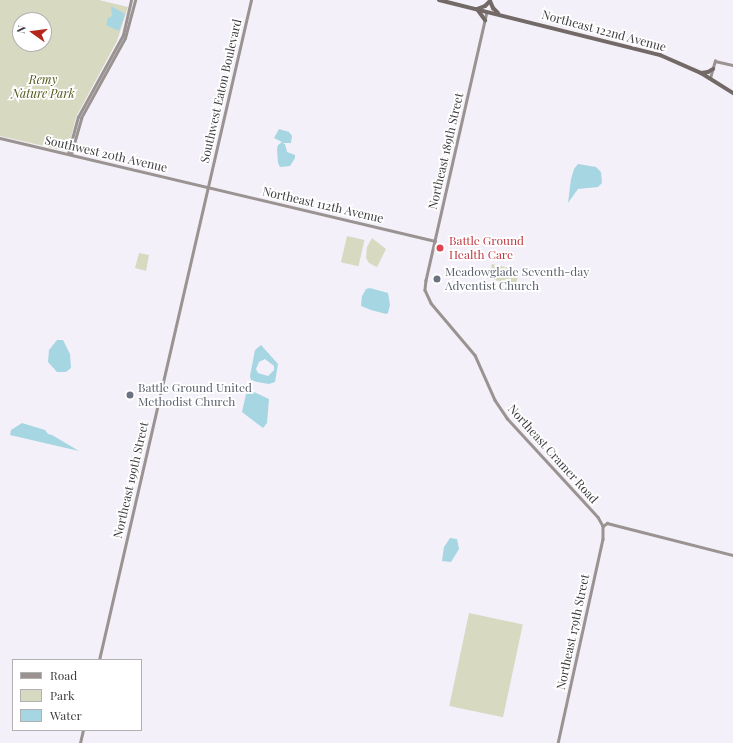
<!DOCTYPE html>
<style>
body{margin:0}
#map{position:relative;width:733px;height:743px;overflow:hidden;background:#f3f0f9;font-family:"Playfair Display",serif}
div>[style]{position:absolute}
.green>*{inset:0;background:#d7d9c1;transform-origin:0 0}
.water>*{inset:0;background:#a6d6e2}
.secondary>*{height:2.5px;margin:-1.25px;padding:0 1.25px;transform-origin:1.25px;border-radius:1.25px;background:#9a9391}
.highway>*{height:4px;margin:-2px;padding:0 2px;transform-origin:2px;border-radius:2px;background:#736a67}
.dots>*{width:11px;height:11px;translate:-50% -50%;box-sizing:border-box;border:2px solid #fff;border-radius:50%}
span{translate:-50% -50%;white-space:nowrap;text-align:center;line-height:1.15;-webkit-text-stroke:3.5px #fff;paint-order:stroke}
.street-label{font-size:12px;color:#3c3b3e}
.park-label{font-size:12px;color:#535618;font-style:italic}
.health-label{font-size:12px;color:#be3a42}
.left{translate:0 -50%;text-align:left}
.worship-label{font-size:12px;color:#5b616d}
.legend{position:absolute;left:12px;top:659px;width:130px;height:72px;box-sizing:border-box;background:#fff;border:1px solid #b1b1b2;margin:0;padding:5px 7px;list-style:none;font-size:12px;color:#3c3b3e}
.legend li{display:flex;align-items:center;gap:8px;height:20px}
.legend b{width:20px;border:1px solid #b1b1b2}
.north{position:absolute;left:12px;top:12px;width:40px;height:40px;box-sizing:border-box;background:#fff;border:1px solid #b1b1b2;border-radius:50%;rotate:284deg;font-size:11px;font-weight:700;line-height:16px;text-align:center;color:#3c3b3e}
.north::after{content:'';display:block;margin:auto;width:14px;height:18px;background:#b5271a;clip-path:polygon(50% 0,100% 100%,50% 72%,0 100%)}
</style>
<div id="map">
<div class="green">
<div style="clip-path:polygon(evenodd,0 0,99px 0,128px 7px,117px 41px,76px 117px,68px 150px,66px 151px,0 136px,0 0,20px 20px,44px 20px,44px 44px,20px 44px,20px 20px)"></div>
<div style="left:347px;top:236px;width:18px;height:27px;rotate:13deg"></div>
<div style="clip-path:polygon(372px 238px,386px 249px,377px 267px,369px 263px,366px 258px,367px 247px)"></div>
<div style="clip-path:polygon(139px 253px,149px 255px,146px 271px,135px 268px)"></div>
<div style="left:492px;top:264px;width:28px;height:15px;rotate:13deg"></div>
<div style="left:469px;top:613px;width:55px;height:95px;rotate:12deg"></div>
</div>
<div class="water">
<div style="clip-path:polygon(111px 6px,125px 14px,119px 31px,106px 25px,108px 18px,112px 16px)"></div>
<div style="clip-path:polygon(279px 129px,289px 132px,292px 136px,291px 143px,282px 143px,285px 144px,287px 152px,295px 155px,295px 158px,290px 166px,280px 167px,278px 163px,277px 149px,278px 145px,282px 142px,274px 138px)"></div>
<div style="clip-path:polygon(578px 164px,596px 167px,601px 172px,602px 183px,598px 187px,578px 189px,568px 203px,571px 179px,574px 169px)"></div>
<div style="clip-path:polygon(370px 288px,388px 293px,390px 305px,388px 313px,386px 314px,371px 310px,361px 306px,362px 296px,366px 289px)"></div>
<div style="clip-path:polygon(57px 340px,63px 340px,70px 354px,71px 368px,66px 372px,57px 372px,48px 362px,49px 350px)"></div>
<div style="clip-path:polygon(evenodd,261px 345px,278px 364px,275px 382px,269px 384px,257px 382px,251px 380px,250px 376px,255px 350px,261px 345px,265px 359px,274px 366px,274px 370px,268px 376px,258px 373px,256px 369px,259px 362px,265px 359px)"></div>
<div style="clip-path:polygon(252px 391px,269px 399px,267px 423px,263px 428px,242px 412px,246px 394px)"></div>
<div style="clip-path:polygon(22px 423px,45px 430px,48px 434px,52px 435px,79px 451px,10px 435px,11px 430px)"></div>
<div style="clip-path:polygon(450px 538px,457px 539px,459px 549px,451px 562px,442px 561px,444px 547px)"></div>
</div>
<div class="secondary">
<div style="left:487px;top:12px;width:275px;rotate:102.8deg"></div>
<div style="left:426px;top:280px;width:10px;rotate:96deg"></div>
<div style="left:425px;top:290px;width:14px;rotate:65deg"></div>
<div style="left:431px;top:303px;width:68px;rotate:49.8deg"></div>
<div style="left:475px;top:355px;width:49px;rotate:66deg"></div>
<div style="left:495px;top:400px;width:22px;rotate:56deg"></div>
<div style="left:507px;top:418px;width:134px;rotate:47.4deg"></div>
<div style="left:598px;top:517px;width:10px;rotate:61deg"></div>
<div style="left:603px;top:526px;width:13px;rotate:90deg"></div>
<div style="left:603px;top:539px;width:209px;rotate:102.4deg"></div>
<div style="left:710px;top:78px;width:18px;rotate:-74deg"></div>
<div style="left:715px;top:61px;width:18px;rotate:13deg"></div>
<div style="left:0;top:138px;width:447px;rotate:13.3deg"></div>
<div style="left:68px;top:154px;width:38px;rotate:-75deg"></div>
<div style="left:78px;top:117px;width:94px;rotate:-61.2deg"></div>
<div style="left:123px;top:35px;width:36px;rotate:-77deg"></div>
<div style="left:71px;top:154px;width:37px;rotate:-74deg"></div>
<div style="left:81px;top:118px;width:91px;rotate:-61.2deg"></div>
<div style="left:125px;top:38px;width:39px;rotate:-75deg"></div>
<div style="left:603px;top:526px;width:5px;rotate:-37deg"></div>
<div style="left:607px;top:523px;width:130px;rotate:14.3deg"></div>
<div style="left:99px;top:660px;width:677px;rotate:-77.03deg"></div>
<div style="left:80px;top:743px;width:13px;rotate:-77deg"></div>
</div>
<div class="highway">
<div style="left:439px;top:0;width:228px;rotate:14deg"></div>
<div style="left:660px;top:55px;width:45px;rotate:23.7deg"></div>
<div style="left:701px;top:73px;width:38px;rotate:32deg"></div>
<div style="left:477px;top:9px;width:9px;rotate:-21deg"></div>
<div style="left:485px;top:6px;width:7px;rotate:-45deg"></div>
<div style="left:490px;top:1px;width:8px;rotate:67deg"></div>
<div style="left:493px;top:8px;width:7px;rotate:45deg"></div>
<div style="left:477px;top:9px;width:14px;rotate:54deg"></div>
<div style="left:701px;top:73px;width:7px;rotate:-8deg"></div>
<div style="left:708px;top:72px;width:6px;rotate:-31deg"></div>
</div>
<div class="dots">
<div style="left:440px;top:248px;background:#e0444e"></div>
<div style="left:437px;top:279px;background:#6b7280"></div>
<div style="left:130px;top:395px;background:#6b7280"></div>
</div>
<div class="street-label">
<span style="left:604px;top:31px;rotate:15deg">Northeast 122nd Avenue</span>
<span style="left:221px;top:91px;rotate:-77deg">Southwest Eaton Boulevard</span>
<span style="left:446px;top:151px;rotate:-77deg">Northeast 189th Street</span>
<span style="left:106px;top:154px;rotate:13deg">Southwest 20th Avenue</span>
<span style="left:323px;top:205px;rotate:13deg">Northeast 112th Avenue</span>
<span style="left:553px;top:454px;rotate:48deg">Northeast Cramer Road</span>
<span style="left:131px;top:480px;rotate:-77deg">Northeast 199th Street</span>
<span style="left:573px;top:632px;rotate:-78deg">Northeast 179th Street</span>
</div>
<div class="park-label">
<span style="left:43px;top:87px">Remy<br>Nature Park</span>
</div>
<div class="health-label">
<span class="left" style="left:449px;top:248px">Battle Ground<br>Health Care</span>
</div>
<div class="worship-label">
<span class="left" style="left:445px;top:279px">Meadowglade Seventh-day<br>Adventist Church</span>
<span class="left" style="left:138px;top:395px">Battle Ground United<br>Methodist Church</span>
</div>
<ul class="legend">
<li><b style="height:5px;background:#9a9391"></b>Road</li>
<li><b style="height:11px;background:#d7d9c1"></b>Park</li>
<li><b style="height:11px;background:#a6d6e2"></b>Water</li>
</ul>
<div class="north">N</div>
</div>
